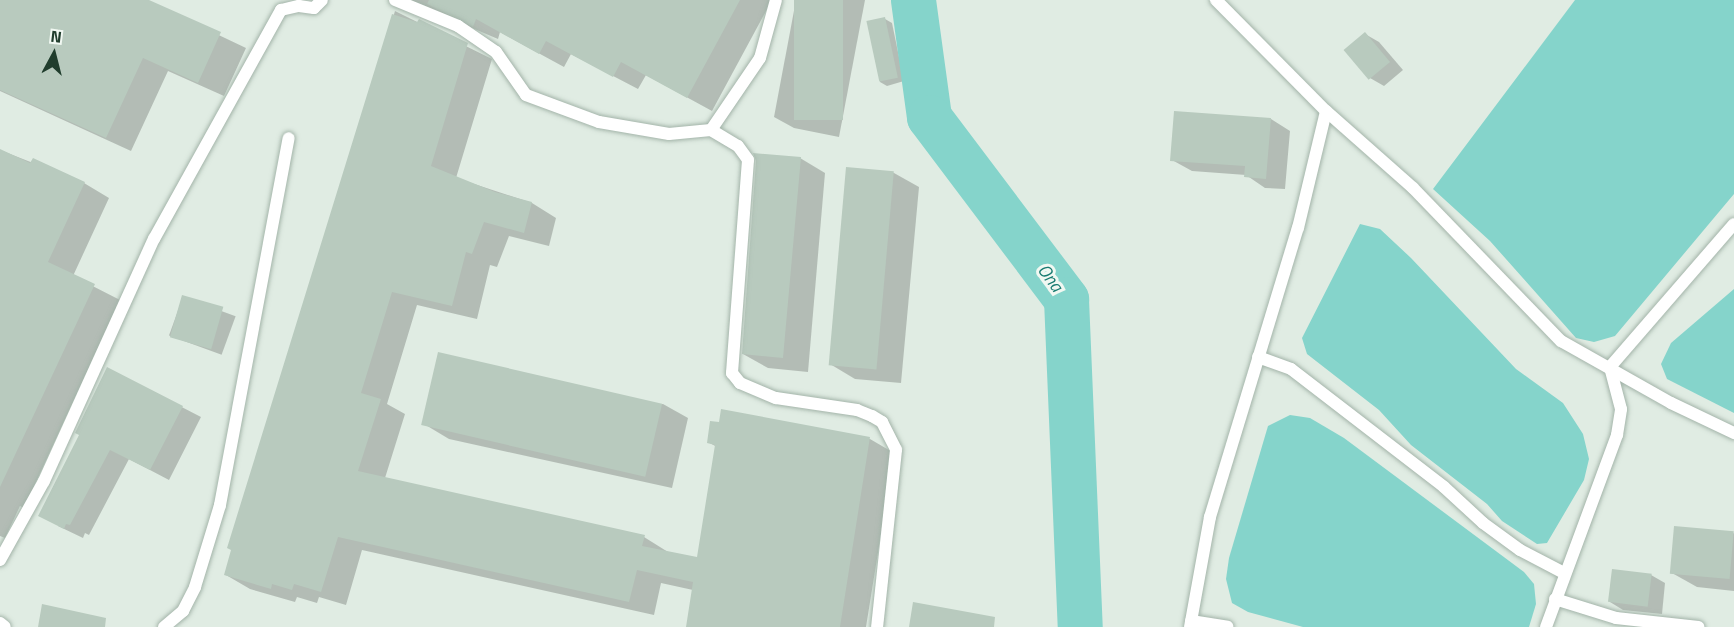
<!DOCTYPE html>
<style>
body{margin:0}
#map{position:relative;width:1734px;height:627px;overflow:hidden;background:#e0ece3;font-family:"Titillium Web",sans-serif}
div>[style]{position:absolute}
.water>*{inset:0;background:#85d4cb}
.shadow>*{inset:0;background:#0003;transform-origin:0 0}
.river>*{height:45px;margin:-22.5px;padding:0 22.5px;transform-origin:22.5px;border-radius:22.5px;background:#85d4cb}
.building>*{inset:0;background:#b8cabe;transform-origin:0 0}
.roads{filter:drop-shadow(0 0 2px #a3b4a9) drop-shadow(0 0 2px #a3b4a9)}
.service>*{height:12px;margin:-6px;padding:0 6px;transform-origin:6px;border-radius:6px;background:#fff}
span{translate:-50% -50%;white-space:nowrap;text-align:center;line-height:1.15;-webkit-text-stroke:6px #f1f8f2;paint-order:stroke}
.water-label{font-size:18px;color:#187b71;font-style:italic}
.north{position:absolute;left:24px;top:24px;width:60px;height:60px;-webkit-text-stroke:4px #f1f8f2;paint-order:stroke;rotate:7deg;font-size:16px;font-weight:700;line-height:24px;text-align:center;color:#203d2d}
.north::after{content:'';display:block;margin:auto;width:21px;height:27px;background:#203d2d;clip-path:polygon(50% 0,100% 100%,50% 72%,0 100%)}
</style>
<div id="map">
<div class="water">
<div style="clip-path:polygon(1575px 0,1734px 0,1734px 194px,1615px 336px,1594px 342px,1576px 338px,1490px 241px,1433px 189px)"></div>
<div style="clip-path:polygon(1360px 224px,1380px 229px,1411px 258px,1516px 369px,1563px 403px,1583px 434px,1589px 459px,1584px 480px,1547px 543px,1537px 544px,1502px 521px,1487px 504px,1411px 445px,1379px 410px,1307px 354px,1302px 338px)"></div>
<div style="clip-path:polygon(1734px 289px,1734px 413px,1667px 379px,1661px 364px,1671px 343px)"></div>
<div style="clip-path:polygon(1290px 415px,1310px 418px,1344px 438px,1524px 572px,1534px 584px,1536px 604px,1529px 627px,1303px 627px,1248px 612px,1232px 603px,1226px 579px,1229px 558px,1268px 426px)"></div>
</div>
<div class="shadow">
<div style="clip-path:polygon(0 0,145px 0,246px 48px,224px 96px,168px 71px,131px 151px,0 91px)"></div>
<div style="clip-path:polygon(406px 0,772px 0,712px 111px,646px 75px,638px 89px,571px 54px,564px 67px,500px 32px,498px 39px)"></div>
<div style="clip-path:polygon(796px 0,865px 0,839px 137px,794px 128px,774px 117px)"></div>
<div style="clip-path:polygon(395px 11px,492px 59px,456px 178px,532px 203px,556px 218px,549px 246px,509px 236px,497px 267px,490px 265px,477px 319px,417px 305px,387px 404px,405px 414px,385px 478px,644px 537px,668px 552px,698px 558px,717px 447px,708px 442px,870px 439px,894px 453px,866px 627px,687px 627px,693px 590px,661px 583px,654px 615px,362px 550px,346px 605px,319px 597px,317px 603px,297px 597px,295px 602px,250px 589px,226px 575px,233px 550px,229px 548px)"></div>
<div style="clip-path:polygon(885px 19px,892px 23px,904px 81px,887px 86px,880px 82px)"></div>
<div style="clip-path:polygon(1365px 34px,1379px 42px,1403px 70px,1384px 86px,1370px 78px,1346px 50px)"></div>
<div style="clip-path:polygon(1271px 119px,1290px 131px,1285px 189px,1265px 188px,1246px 175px,1192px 171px,1172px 160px)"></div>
<div style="clip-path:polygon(0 150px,84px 183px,109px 198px,73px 276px,120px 300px,24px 508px,20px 506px,5px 538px,0 536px)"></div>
<div style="clip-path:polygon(800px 158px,825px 173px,808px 372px,768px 368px,743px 354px)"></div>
<div style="clip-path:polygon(848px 169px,894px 173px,919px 187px,901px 383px,855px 379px,830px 364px)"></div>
<div style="left:183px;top:297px;width:56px;height:41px;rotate:20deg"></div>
<div style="clip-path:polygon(108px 369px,201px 417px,169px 480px,129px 459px,89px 535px,85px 533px,83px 538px,58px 526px,81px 434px)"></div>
<div style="clip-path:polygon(663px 404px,688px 418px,672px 488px,449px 439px,424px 424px)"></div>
<div style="clip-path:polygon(1734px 533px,1734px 591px,1697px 587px,1672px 573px)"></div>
<div style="clip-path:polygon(1651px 575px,1665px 583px,1662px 614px,1623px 610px,1610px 602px)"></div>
</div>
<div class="river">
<div style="left:913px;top:0;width:118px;rotate:82.2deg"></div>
<div style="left:929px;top:117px;width:228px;rotate:53deg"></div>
<div style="left:1066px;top:299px;width:328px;rotate:87.6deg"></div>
</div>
<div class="building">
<div style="clip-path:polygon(0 0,149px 0,221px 32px,198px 83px,143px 58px,106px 138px,0 90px)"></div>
<div style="clip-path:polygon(429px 0,740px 0,687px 98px,621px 62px,613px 77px,546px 41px,539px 54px,476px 19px,473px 27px,427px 4px)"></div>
<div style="left:794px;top:0;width:49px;height:120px"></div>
<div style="clip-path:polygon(392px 14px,417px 22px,419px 19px,468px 43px,431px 166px,495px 192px,532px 202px,524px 233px,484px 222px,472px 254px,466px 252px,452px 306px,392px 292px,361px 393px,381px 399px,358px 471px,645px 535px,642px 546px,697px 557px,715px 445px,707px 443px,710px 421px,719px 422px,721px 409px,870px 437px,840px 627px,686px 627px,693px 582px,637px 570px,629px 602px,338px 537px,321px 592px,294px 584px,292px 590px,272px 584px,271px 589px,224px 575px,231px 550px,227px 548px)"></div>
<div style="left:885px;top:17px;width:62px;height:19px;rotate:78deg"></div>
<div style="left:1365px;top:32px;width:39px;height:28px;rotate:50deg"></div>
<div style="clip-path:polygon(1174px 111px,1271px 118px,1266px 179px,1244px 177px,1245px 166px,1170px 161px)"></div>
<div style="clip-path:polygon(0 149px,30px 163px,33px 158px,85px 182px,48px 262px,95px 284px,0 487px)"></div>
<div style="clip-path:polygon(753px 153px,801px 157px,783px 358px,742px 354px,756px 161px)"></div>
<div style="left:846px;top:167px;width:48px;height:199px;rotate:5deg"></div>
<div style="left:182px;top:295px;width:43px;height:44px;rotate:16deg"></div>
<div style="left:438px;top:352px;width:230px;height:75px;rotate:13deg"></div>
<div style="clip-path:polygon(107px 367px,183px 406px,150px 470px,110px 450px,70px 525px,66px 524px,64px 529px,38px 516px,79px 435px,75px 433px)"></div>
<div style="left:1674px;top:526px;width:60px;height:48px;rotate:5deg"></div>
<div style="left:1612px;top:569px;width:40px;height:33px;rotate:7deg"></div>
<div style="clip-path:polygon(913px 602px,995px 617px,994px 627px,909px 627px)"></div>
<div style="clip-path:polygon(42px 604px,106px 618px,105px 627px,38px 627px)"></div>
</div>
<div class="roads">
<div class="service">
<div style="left:395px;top:0;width:68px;rotate:22.4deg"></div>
<div style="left:458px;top:26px;width:46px;rotate:34.4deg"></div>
<div style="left:496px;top:52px;width:52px;rotate:55.1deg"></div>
<div style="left:526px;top:95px;width:78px;rotate:20.3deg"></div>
<div style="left:599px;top:122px;width:71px;rotate:9.7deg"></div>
<div style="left:669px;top:134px;width:42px;rotate:-5.4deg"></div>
<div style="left:711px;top:130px;width:87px;rotate:-55.8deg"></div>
<div style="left:760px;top:58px;width:60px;rotate:-74.6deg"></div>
<div style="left:1216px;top:0;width:156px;rotate:45.3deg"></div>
<div style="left:1326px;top:111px;width:116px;rotate:41.5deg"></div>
<div style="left:1413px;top:188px;width:213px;rotate:46deg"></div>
<div style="left:1561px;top:341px;width:126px;rotate:29.4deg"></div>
<div style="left:1671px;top:403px;width:70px;rotate:25.5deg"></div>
<div style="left:711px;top:130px;width:31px;rotate:31deg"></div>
<div style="left:738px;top:146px;width:17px;rotate:54deg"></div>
<div style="left:748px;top:160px;width:214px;rotate:94.3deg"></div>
<div style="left:732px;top:373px;width:13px;rotate:51deg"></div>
<div style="left:740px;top:383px;width:39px;rotate:23deg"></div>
<div style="left:776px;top:398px;width:82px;rotate:8.4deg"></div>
<div style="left:857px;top:410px;width:16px;rotate:22deg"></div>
<div style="left:872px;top:416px;width:12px;rotate:31deg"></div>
<div style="left:882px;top:422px;width:31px;rotate:63deg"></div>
<div style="left:896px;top:450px;width:178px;rotate:96.1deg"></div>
<div style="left:1258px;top:357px;width:35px;rotate:20deg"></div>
<div style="left:1291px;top:369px;width:193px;rotate:37.6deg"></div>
<div style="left:1444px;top:487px;width:53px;rotate:42.7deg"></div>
<div style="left:1483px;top:523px;width:46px;rotate:36.1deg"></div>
<div style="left:1520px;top:550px;width:50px;rotate:27.6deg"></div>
<div style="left:0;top:560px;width:90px;rotate:-60.9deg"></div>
<div style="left:44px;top:481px;width:266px;rotate:-65.6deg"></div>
<div style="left:154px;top:239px;width:262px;rotate:-61deg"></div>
<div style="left:281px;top:10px;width:18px;rotate:-13deg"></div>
<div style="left:299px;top:6px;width:15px;rotate:8deg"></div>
<div style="left:314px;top:8px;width:11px;rotate:-45deg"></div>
<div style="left:1555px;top:599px;width:64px;rotate:17.3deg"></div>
<div style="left:1616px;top:618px;width:83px;rotate:6.2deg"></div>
<div style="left:1191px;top:621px;width:37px;rotate:9deg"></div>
<div style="left:0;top:623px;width:6px;rotate:39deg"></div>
<div style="left:164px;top:627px;width:25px;rotate:-40deg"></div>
<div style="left:183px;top:611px;width:27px;rotate:-63deg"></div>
<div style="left:195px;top:587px;width:86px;rotate:-73deg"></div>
<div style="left:220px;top:505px;width:373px;rotate:-79.4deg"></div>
<div style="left:1190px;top:627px;width:112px;rotate:-79.7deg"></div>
<div style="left:1210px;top:517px;width:302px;rotate:-73.1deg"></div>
<div style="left:1298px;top:228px;width:120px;rotate:-76.5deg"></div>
<div style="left:1546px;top:627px;width:205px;rotate:-69.7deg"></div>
<div style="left:1617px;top:435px;width:26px;rotate:-81deg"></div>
<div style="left:1621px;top:409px;width:43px;rotate:-104.7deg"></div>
<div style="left:1610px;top:367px;width:189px;rotate:-49.1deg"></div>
</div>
</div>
<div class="water-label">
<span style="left:1050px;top:278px;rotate:53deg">Ona</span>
</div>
<div class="north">N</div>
</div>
